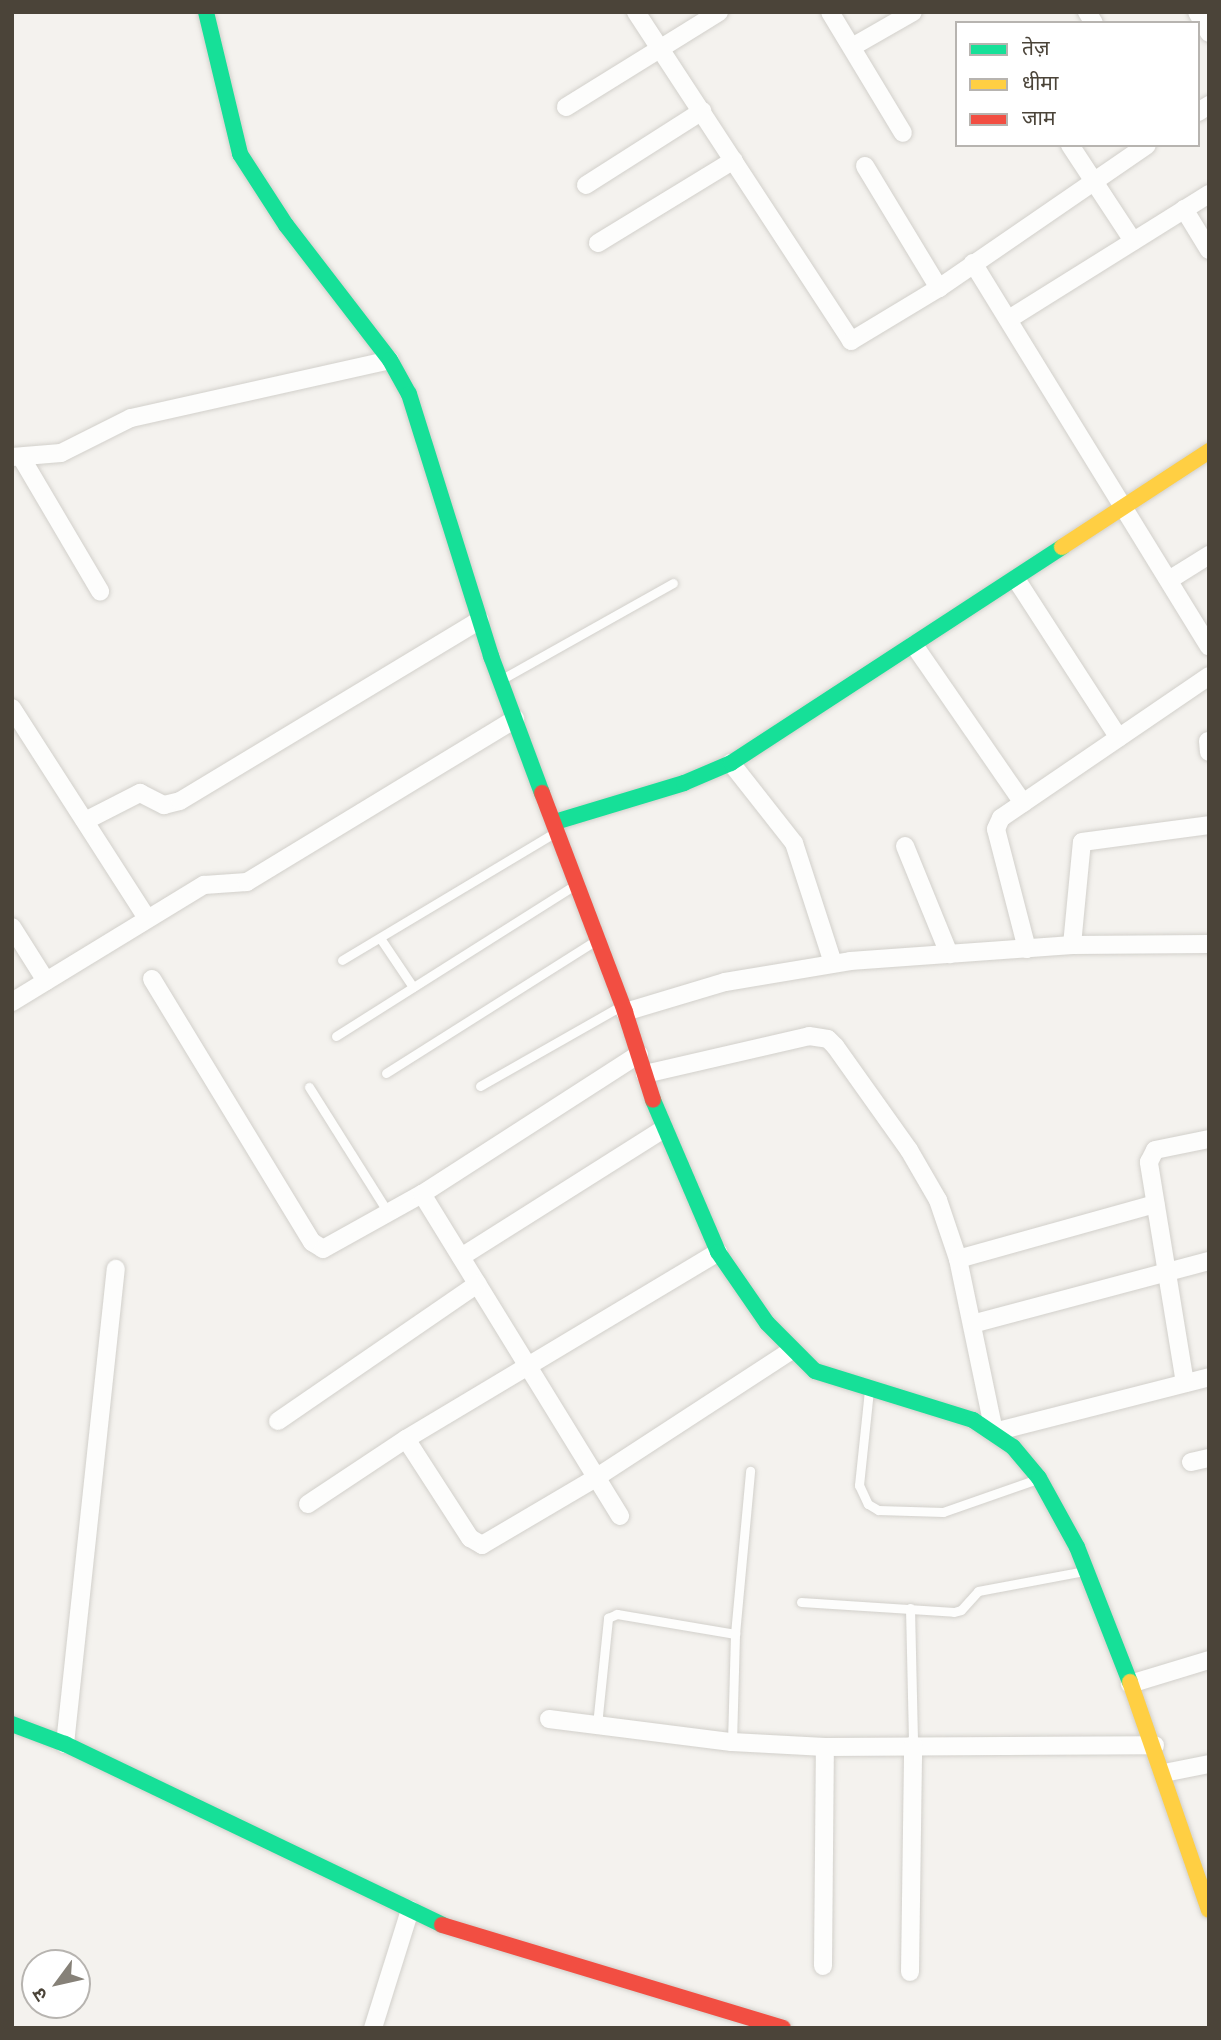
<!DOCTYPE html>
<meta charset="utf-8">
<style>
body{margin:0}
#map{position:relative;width:1221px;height:2040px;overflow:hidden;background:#f4f2ee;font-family:Roboto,"Noto Sans Devanagari",sans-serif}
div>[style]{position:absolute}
.roads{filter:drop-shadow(0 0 2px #d2d0cb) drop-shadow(0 0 2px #d2d0cb)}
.lane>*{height:9px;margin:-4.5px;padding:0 4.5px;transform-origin:4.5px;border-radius:4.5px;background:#fdfdfc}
.street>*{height:18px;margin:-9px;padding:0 9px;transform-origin:9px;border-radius:9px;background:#fdfdfc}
.fast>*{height:16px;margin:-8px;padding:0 8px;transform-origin:8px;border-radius:8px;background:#16e098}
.slow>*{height:16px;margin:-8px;padding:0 8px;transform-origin:8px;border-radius:8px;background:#ffcf43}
.jam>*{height:16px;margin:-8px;padding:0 8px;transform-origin:8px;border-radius:8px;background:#f24e42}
span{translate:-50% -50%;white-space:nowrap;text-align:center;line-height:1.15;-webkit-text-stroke:5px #fff;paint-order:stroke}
.frame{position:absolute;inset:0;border:14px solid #4b4439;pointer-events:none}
.legend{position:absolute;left:955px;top:21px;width:245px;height:126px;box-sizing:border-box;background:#fff;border:2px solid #b7b4b0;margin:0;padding:9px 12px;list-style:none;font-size:21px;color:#4b4439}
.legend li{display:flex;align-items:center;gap:14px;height:35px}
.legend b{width:35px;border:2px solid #b7b4b0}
.north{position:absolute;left:21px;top:1949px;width:70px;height:70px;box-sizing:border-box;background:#fff;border:2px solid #b7b4b0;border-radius:50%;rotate:237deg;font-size:19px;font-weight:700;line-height:28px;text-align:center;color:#4b4439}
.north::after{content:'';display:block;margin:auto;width:24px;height:32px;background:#868178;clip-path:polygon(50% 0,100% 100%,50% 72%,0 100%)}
</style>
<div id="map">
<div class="roads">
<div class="lane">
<div style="left:502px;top:679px;width:196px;rotate:-29.3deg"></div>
<div style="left:380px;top:938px;width:59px;rotate:56deg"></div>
<div style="left:342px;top:960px;width:247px;rotate:-30.9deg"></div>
<div style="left:336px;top:1036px;width:284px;rotate:-32.3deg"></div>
<div style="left:386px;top:1073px;width:249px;rotate:-32.3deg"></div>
<div style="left:480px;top:1086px;width:162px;rotate:-29.6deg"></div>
<div style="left:309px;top:1087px;width:150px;rotate:57.8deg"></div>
<div style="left:869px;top:1390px;width:96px;rotate:96deg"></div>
<div style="left:859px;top:1485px;width:21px;rotate:65deg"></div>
<div style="left:868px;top:1504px;width:12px;rotate:31deg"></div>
<div style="left:878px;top:1510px;width:65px;rotate:1.8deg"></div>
<div style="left:943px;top:1512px;width:100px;rotate:-19.3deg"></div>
<div style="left:801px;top:1602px;width:153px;rotate:3.7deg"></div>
<div style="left:954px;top:1612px;width:7px;rotate:-16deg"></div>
<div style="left:961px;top:1610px;width:25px;rotate:-48deg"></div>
<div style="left:978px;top:1591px;width:109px;rotate:-10.6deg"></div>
<div style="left:910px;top:1608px;width:137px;rotate:88.7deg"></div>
<div style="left:597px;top:1725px;width:108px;rotate:-84.1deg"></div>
<div style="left:608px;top:1618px;width:10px;rotate:-24deg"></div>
<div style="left:617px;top:1614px;width:120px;rotate:9.6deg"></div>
<div style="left:732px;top:1742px;width:108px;rotate:-88.4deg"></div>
<div style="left:735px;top:1634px;width:164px;rotate:-84.7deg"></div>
</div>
<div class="street">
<div style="left:636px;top:12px;width:393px;rotate:56.8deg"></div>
<div style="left:851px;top:341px;width:103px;rotate:-31.1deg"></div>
<div style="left:939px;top:288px;width:252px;rotate:-34.5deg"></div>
<div style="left:830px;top:12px;width:141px;rotate:58.9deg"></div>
<div style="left:1087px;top:12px;width:13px;rotate:58deg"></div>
<div style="left:1197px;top:12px;width:24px;rotate:60deg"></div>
<div style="left:852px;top:47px;width:70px;rotate:-29.8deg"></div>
<div style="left:566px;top:107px;width:180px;rotate:-31.8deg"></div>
<div style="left:1198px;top:112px;width:13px;rotate:-32deg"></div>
<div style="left:1070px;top:145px;width:115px;rotate:56.7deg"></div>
<div style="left:865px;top:166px;width:143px;rotate:58.8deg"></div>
<div style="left:586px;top:185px;width:138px;rotate:-32.5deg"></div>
<div style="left:1184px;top:209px;width:48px;rotate:58.6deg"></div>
<div style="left:598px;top:243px;width:159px;rotate:-31.4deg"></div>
<div style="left:973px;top:263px;width:450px;rotate:58.4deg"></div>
<div style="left:1009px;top:319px;width:236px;rotate:-32deg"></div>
<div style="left:12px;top:457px;width:49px;rotate:-4.7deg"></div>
<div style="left:61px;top:453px;width:78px;rotate:-26.6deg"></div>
<div style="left:131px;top:418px;width:265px;rotate:-12.6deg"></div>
<div style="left:21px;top:457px;width:156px;rotate:59.5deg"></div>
<div style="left:1016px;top:579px;width:189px;rotate:57.1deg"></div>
<div style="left:1169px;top:580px;width:47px;rotate:-32deg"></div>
<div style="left:914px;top:645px;width:192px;rotate:55.4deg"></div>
<div style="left:12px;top:708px;width:248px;rotate:57.3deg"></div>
<div style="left:1208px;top:741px;width:11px;rotate:85deg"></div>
<div style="left:731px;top:763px;width:102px;rotate:51.8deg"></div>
<div style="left:794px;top:843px;width:126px;rotate:72deg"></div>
<div style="left:85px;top:821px;width:62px;rotate:-27deg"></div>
<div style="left:140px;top:793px;width:27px;rotate:27deg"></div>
<div style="left:164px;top:805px;width:16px;rotate:-14deg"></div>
<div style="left:180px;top:801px;width:350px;rotate:-31.1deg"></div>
<div style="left:905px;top:846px;width:117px;rotate:67.8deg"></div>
<div style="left:12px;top:927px;width:64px;rotate:57.8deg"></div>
<div style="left:1072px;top:945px;width:103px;rotate:-84.5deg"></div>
<div style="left:1082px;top:842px;width:128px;rotate:-7.6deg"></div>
<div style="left:1027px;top:949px;width:124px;rotate:-104.5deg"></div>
<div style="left:996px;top:829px;width:12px;rotate:-66deg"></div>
<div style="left:1001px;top:818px;width:252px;rotate:-34.3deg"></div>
<div style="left:152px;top:979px;width:308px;rotate:58.7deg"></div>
<div style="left:312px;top:1242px;width:13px;rotate:32deg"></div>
<div style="left:323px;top:1249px;width:113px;rotate:-29.1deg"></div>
<div style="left:422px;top:1194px;width:258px;rotate:-32.8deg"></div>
<div style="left:12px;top:1002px;width:225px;rotate:-31.4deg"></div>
<div style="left:204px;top:885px;width:43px;rotate:-4deg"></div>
<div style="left:247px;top:882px;width:314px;rotate:-31.3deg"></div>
<div style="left:625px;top:1012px;width:104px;rotate:-16.7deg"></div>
<div style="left:725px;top:982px;width:127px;rotate:-9.5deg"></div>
<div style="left:850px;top:961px;width:223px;rotate:-4.1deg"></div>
<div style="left:1072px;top:945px;width:137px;rotate:-0.4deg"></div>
<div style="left:645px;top:1074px;width:168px;rotate:-13deg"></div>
<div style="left:809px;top:1036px;width:19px;rotate:9deg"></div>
<div style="left:828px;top:1039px;width:10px;rotate:45deg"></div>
<div style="left:835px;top:1046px;width:128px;rotate:54.6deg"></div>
<div style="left:909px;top:1150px;width:58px;rotate:59.9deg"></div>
<div style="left:938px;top:1200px;width:62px;rotate:71.3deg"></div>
<div style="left:958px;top:1259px;width:177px;rotate:78.2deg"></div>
<div style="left:994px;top:1432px;width:222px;rotate:-14.3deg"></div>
<div style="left:422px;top:1194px;width:378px;rotate:58.4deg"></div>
<div style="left:461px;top:1257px;width:238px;rotate:-32.3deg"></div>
<div style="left:958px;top:1259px;width:205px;rotate:-15.6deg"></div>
<div style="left:972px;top:1324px;width:245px;rotate:-14.9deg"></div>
<div style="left:1185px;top:1383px;width:224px;rotate:-99.3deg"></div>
<div style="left:1149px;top:1162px;width:13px;rotate:-63deg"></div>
<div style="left:1155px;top:1150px;width:55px;rotate:-11.5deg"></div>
<div style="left:278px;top:1421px;width:242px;rotate:-34.5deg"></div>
<div style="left:406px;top:1439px;width:118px;rotate:57.1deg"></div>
<div style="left:470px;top:1538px;width:14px;rotate:30deg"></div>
<div style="left:482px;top:1545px;width:130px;rotate:-30.5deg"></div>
<div style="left:594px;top:1479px;width:234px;rotate:-33.1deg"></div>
<div style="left:1191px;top:1462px;width:18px;rotate:-13deg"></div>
<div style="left:308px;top:1504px;width:118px;rotate:-33.6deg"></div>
<div style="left:406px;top:1439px;width:364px;rotate:-30.9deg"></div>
<div style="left:1130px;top:1684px;width:83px;rotate:-16.9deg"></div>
<div style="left:549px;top:1719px;width:184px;rotate:7.2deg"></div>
<div style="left:732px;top:1742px;width:93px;rotate:3.1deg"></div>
<div style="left:825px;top:1747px;width:330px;rotate:-0.3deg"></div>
<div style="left:65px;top:1744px;width:478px;rotate:-83.9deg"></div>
<div style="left:1164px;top:1773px;width:46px;rotate:-11.3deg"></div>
<div style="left:823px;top:1966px;width:219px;rotate:-89.5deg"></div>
<div style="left:910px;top:1972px;width:227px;rotate:-89.2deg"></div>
<div style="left:373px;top:2028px;width:124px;rotate:-72.6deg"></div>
</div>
<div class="fast">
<div style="left:206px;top:12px;width:146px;rotate:76.5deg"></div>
<div style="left:240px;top:154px;width:85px;rotate:57.1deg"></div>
<div style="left:286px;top:225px;width:170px;rotate:52.4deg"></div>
<div style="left:390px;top:360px;width:39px;rotate:61deg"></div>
<div style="left:409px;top:394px;width:275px;rotate:72.6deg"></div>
<div style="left:491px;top:656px;width:146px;rotate:69.6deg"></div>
<div style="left:555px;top:822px;width:135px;rotate:-16.8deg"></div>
<div style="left:684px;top:783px;width:51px;rotate:-23.1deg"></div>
<div style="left:731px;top:763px;width:395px;rotate:-33.1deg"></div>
<div style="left:653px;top:1100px;width:165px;rotate:66.8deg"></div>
<div style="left:718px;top:1252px;width:86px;rotate:55.4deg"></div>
<div style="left:767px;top:1323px;width:68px;rotate:45deg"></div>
<div style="left:815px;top:1371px;width:165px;rotate:17.2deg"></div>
<div style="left:973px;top:1420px;width:48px;rotate:34deg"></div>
<div style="left:1013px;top:1447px;width:40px;rotate:50deg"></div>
<div style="left:1039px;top:1478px;width:79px;rotate:61.2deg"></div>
<div style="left:1077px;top:1547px;width:145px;rotate:68.6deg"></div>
<div style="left:12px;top:1724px;width:57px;rotate:20.7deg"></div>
<div style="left:65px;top:1744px;width:418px;rotate:25.6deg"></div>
</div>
<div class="slow">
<div style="left:1062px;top:547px;width:176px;rotate:-33.1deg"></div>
<div style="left:1130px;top:1682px;width:241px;rotate:70.9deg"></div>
</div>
<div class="jam">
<div style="left:542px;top:793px;width:234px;rotate:69.2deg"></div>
<div style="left:625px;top:1012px;width:92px;rotate:72.3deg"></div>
<div style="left:442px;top:1925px;width:356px;rotate:16.8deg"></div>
</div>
</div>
<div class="frame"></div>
<ul class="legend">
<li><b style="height:9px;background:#16e098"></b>तेज़</li>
<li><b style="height:9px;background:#ffcf43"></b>धीमा</li>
<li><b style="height:9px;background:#f24e42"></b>जाम</li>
</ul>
<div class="north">उ</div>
</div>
